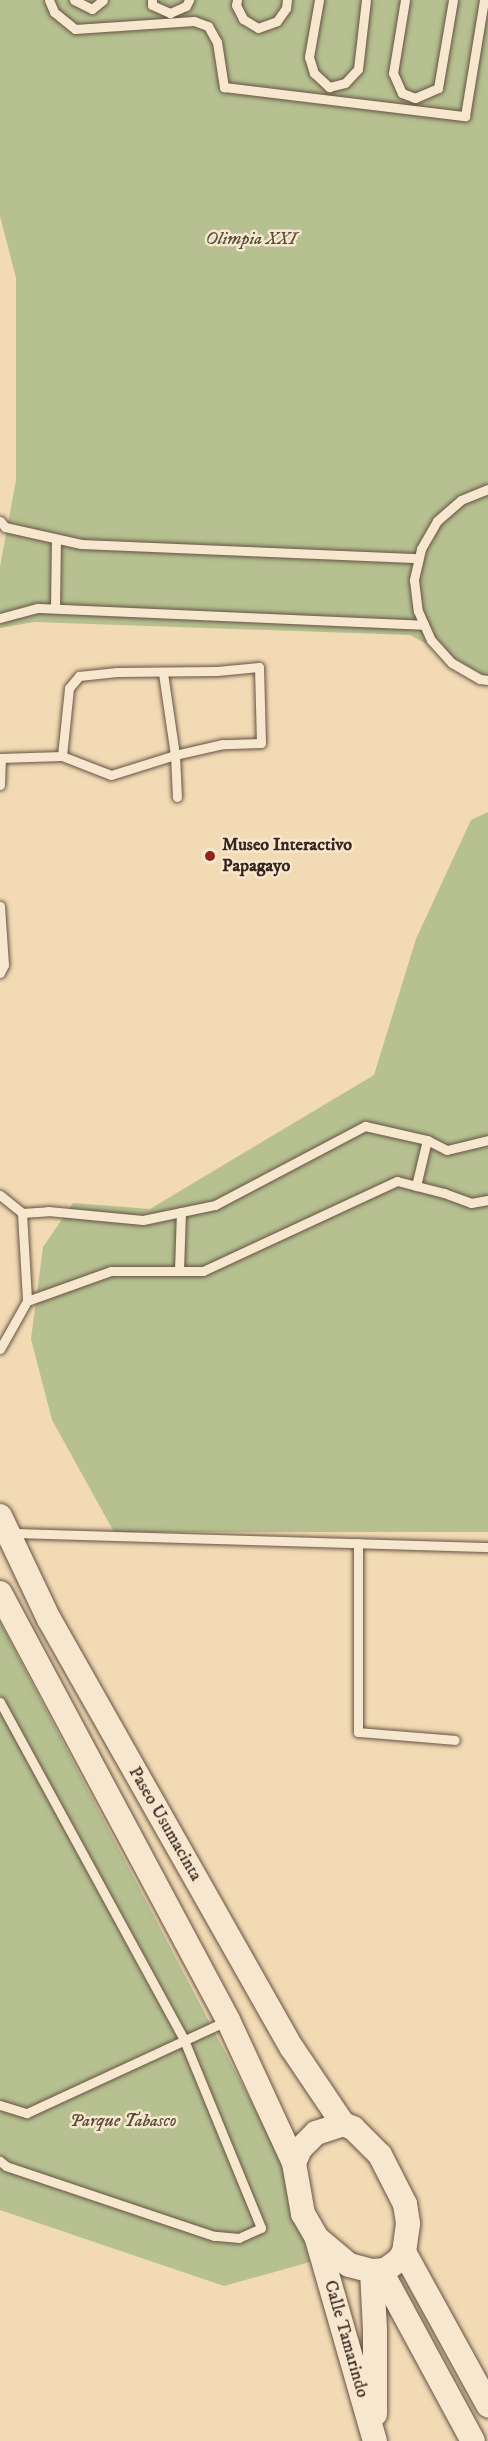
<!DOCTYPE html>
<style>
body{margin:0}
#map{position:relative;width:488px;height:2441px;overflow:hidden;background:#f1dab4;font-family:"IM FELL DW Pica",serif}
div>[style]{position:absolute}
.green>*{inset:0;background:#b6c090}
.roads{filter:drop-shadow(0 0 2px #665244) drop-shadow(0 0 2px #665244)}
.lane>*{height:9px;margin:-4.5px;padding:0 4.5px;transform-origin:4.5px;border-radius:4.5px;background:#f6e7ce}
.secondary>*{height:24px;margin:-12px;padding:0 12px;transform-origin:12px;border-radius:12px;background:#f6e7ce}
.dots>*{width:16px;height:16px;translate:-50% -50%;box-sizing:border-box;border:3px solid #f6e7ce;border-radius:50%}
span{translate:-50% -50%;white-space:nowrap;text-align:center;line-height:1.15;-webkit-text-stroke:5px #f6e7ce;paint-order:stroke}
.park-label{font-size:18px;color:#574c3a;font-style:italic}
.poi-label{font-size:18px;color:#37251e;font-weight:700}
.left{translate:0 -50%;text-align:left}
.street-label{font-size:18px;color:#37251e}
</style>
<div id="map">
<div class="green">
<div style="clip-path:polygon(0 0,488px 0,488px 677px,410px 635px,34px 622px,0 628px,0 567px,16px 480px,16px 278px,0 216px)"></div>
<div style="clip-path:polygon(488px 812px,488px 1532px,114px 1532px,52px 1420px,31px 1339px,43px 1247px,73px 1203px,150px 1209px,374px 1075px,416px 939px,471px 820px)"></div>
<div style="clip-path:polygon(0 1622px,279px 2155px,310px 2262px,224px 2286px,0 2210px)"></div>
</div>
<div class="roads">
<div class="lane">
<div style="left:49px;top:0;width:13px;rotate:67deg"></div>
<div style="left:54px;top:12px;width:27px;rotate:39deg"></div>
<div style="left:75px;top:29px;width:119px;rotate:-3.8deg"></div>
<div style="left:194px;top:21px;width:15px;rotate:20deg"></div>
<div style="left:208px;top:26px;width:18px;rotate:61deg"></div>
<div style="left:217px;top:42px;width:46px;rotate:81.2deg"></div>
<div style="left:224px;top:87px;width:243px;rotate:6.9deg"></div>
<div style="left:465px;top:116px;width:118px;rotate:-80.7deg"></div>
<div style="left:74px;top:0;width:20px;rotate:27deg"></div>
<div style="left:92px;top:9px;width:14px;rotate:-39deg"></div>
<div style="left:152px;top:0;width:5px;rotate:90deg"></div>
<div style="left:152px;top:5px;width:20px;rotate:24deg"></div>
<div style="left:170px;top:13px;width:17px;rotate:-24deg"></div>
<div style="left:186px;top:6px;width:7px;rotate:-63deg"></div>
<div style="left:237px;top:0;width:5px;rotate:101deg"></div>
<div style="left:236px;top:5px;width:16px;rotate:63deg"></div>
<div style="left:243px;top:19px;width:17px;rotate:31deg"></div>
<div style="left:258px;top:28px;width:20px;rotate:-20deg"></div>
<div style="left:277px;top:21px;width:16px;rotate:-55deg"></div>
<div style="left:286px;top:8px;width:8px;rotate:-83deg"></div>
<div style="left:319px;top:0;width:58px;rotate:100deg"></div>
<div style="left:309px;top:57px;width:17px;rotate:73deg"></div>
<div style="left:314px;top:73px;width:21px;rotate:43deg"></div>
<div style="left:329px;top:87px;width:16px;rotate:-14deg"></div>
<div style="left:345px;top:83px;width:19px;rotate:-47deg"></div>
<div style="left:358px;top:69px;width:69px;rotate:-83.4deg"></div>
<div style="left:405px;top:0;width:74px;rotate:99.3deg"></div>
<div style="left:393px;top:73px;width:22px;rotate:66deg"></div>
<div style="left:402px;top:93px;width:14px;rotate:21deg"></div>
<div style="left:415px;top:98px;width:25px;rotate:-23deg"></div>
<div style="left:438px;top:88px;width:89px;rotate:-80.3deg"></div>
<div style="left:488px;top:489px;width:29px;rotate:158deg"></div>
<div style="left:461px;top:500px;width:32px;rotate:139deg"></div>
<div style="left:437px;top:521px;width:32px;rotate:120deg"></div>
<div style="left:421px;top:549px;width:32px;rotate:103deg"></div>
<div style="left:414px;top:580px;width:31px;rotate:83deg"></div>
<div style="left:418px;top:611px;width:32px;rotate:66deg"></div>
<div style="left:431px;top:640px;width:31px;rotate:48deg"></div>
<div style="left:452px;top:663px;width:32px;rotate:30deg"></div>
<div style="left:480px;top:679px;width:8px;rotate:7deg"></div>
<div style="left:0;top:521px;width:8px;rotate:50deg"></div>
<div style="left:5px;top:527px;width:78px;rotate:12.6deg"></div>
<div style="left:81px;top:544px;width:338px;rotate:2.4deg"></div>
<div style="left:55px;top:608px;width:69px;rotate:-89.2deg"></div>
<div style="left:0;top:618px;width:39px;rotate:-15deg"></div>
<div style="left:38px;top:608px;width:386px;rotate:2.5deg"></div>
<div style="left:259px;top:667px;width:76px;rotate:88.5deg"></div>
<div style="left:261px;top:743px;width:38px;rotate:178deg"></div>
<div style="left:223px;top:744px;width:49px;rotate:167.1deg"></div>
<div style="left:175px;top:755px;width:67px;rotate:162.6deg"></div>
<div style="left:111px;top:775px;width:53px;rotate:-158.8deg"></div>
<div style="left:62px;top:756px;width:68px;rotate:-84.1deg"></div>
<div style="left:69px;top:688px;width:16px;rotate:-50deg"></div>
<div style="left:79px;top:676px;width:38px;rotate:-6deg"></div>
<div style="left:117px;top:672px;width:100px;rotate:-0.6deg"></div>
<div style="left:217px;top:671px;width:42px;rotate:-5.4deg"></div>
<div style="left:163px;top:673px;width:83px;rotate:81.7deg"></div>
<div style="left:175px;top:755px;width:42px;rotate:87.3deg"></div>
<div style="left:0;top:758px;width:62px;rotate:-1.8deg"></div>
<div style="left:0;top:785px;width:27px;rotate:-88deg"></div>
<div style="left:0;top:906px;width:59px;rotate:86.1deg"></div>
<div style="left:4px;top:965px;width:9px;rotate:117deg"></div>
<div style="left:416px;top:1186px;width:47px;rotate:-76.6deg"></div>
<div style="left:0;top:1195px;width:28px;rotate:39deg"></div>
<div style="left:22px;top:1213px;width:88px;rotate:86.7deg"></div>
<div style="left:27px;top:1301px;width:55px;rotate:119.4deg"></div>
<div style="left:22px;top:1213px;width:26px;rotate:-4deg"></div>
<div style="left:48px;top:1211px;width:95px;rotate:5.4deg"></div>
<div style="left:143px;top:1220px;width:74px;rotate:-11.8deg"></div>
<div style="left:215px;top:1205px;width:170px;rotate:-27.8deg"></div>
<div style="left:365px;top:1126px;width:64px;rotate:12.7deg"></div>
<div style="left:427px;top:1140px;width:22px;rotate:27deg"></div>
<div style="left:447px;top:1150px;width:42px;rotate:-13.7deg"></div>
<div style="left:179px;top:1271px;width:59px;rotate:-88.1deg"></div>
<div style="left:27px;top:1301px;width:89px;rotate:-19.7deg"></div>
<div style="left:111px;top:1271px;width:92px"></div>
<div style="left:203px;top:1271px;width:214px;rotate:-24.9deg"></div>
<div style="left:397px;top:1181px;width:49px;rotate:14.3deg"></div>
<div style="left:444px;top:1193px;width:29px;rotate:20deg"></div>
<div style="left:471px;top:1203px;width:17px;rotate:-10deg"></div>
<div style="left:11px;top:1533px;width:477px;rotate:1.7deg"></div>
<div style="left:358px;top:1543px;width:189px;rotate:90deg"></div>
<div style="left:358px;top:1732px;width:97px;rotate:4.7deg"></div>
<div style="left:0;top:1702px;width:385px;rotate:61.4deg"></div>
<div style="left:184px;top:2040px;width:203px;rotate:67.7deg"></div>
<div style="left:261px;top:2228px;width:24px;rotate:156deg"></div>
<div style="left:239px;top:2238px;width:25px;rotate:-175deg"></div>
<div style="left:214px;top:2236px;width:219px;rotate:-161.4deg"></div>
<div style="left:6px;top:2166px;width:8px;rotate:-140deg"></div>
<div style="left:0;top:2105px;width:28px;rotate:17deg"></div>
<div style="left:27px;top:2113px;width:221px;rotate:-24.8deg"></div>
</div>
<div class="secondary">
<div style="left:0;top:1516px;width:114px;rotate:64.6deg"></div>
<div style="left:49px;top:1619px;width:493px;rotate:60.5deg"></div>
<div style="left:292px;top:2048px;width:92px;rotate:56.1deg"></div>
<div style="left:0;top:1593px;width:484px;rotate:61.9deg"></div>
<div style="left:228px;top:2020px;width:157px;rotate:65.2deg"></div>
<div style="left:343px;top:2124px;width:11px;rotate:22deg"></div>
<div style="left:353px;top:2128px;width:38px;rotate:45deg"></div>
<div style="left:380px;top:2155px;width:55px;rotate:63deg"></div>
<div style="left:405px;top:2204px;width:20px;rotate:81deg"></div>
<div style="left:408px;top:2224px;width:28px;rotate:98deg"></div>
<div style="left:404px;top:2252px;width:9px;rotate:122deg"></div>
<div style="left:399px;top:2260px;width:17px;rotate:144deg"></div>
<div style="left:385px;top:2270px;width:13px;rotate:176deg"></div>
<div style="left:372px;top:2271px;width:24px;rotate:-165deg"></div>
<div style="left:349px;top:2265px;width:42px;rotate:-139.8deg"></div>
<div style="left:317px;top:2238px;width:28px;rotate:-120deg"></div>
<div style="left:303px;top:2214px;width:52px;rotate:-100deg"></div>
<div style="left:294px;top:2163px;width:15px;rotate:-67deg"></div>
<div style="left:300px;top:2149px;width:23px;rotate:-45deg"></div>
<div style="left:316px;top:2133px;width:28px;rotate:-18deg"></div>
<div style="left:317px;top:2239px;width:210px;rotate:74deg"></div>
<div style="left:404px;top:2252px;width:175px;rotate:61.2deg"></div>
<div style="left:372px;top:2271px;width:60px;rotate:87.1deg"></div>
<div style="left:375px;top:2331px;width:83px;rotate:90deg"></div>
<div style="left:381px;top:2271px;width:193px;rotate:61.6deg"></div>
</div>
</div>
<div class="dots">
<div style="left:210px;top:856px;background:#8f2418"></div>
</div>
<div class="park-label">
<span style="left:251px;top:239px">Olimpia XXI</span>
<span style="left:123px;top:2121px">Parque Tabasco</span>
</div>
<div class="poi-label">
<span class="left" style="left:222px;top:856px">Museo Interactivo<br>Papagayo</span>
</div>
<div class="street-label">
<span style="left:165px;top:1824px;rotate:60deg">Paseo Usumacinta</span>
<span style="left:346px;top:2339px;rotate:74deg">Calle Tamarindo</span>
</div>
</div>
